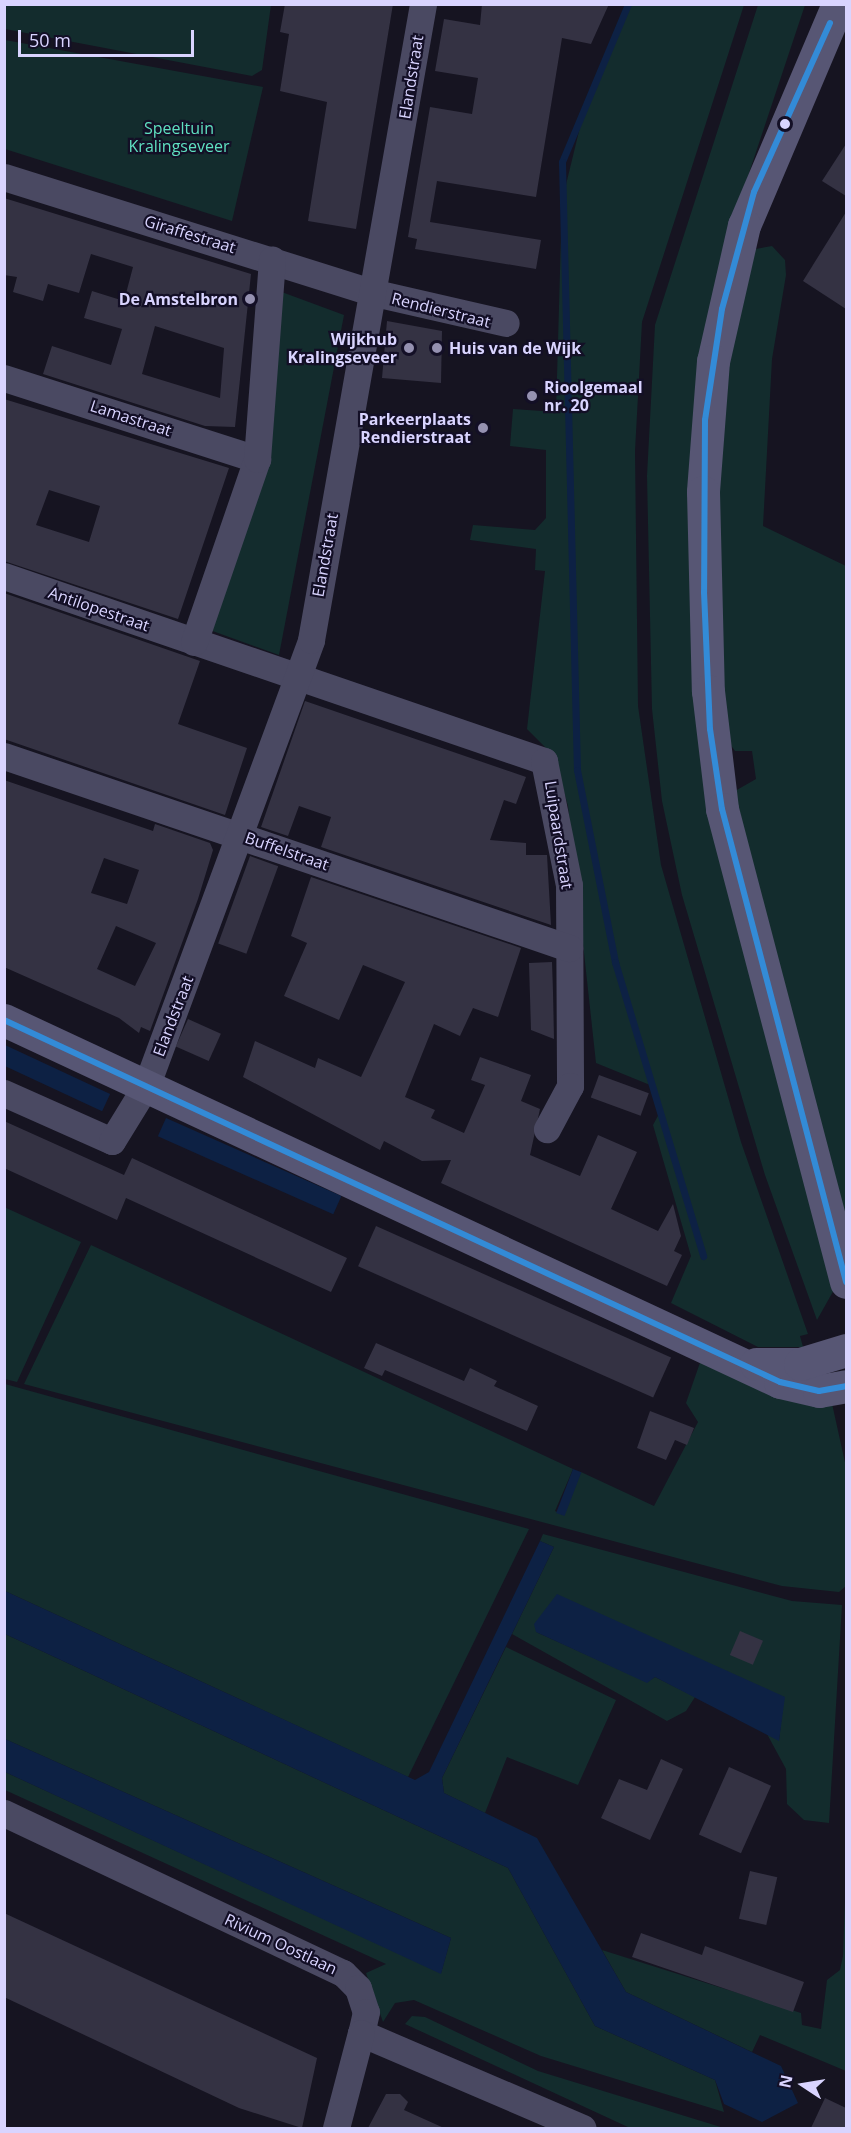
<!DOCTYPE html>
<style>
body{margin:0}
#map{position:relative;width:851px;height:2133px;overflow:hidden;background:#161421;font-family:"Open Sans",sans-serif}
div>[style]{position:absolute}
.green>*{inset:0;background:#132c2d}
.water>*{inset:0;background:#0d2144;transform-origin:0 0}
.stream>*{height:7px;margin:-3.5px;padding:0 3.5px;transform-origin:3.5px;border-radius:3.5px;background:#0d2144}
.building>*{inset:0;background:#343243;transform-origin:0 0}
.street>*{height:27px;margin:-13.5px;padding:0 13.5px;transform-origin:13.5px;border-radius:13.5px;background:#4a4962}
.secondary>*{height:33px;margin:-16.5px;padding:0 16.5px;transform-origin:16.5px;border-radius:16.5px;background:#575674}
.bus-1>*{height:6px;margin:-3px;padding:0 3px;transform-origin:3px;border-radius:3px;background:#338bd7}
.dots>*{width:16px;height:16px;translate:-50% -50%;box-sizing:border-box;border:3px solid #130f26;border-radius:50%}
span{translate:-50% -50%;white-space:nowrap;text-align:center;line-height:1.15;-webkit-text-stroke:4.5px #130f26;paint-order:stroke}
.street-label{font-size:16px;color:#d9d4ff}
.park-label{font-size:16px;color:#5fe0c0}
.poi-label{font-size:16px;color:#d9d4ff;font-weight:700}
.right{translate:-100% -50%;text-align:right}
.left{translate:0 -50%;text-align:left}
.frame{position:absolute;inset:0;border:6px solid #d9d4ff;pointer-events:none}
.north{position:absolute;left:773px;top:2055px;width:60px;height:60px;-webkit-text-stroke:4px #130f26;paint-order:stroke;rotate:282deg;font-size:16px;font-weight:700;line-height:24px;text-align:center;color:#d9d4ff}
.north::after{content:'';display:block;margin:auto;width:21px;height:27px;background:#d9d4ff;clip-path:polygon(50% 0,100% 100%,50% 72%,0 100%)}
.scale{position:absolute;left:18px;top:30px;width:176px;height:27px;box-sizing:border-box;border:3px solid #d9d4ff;border-top:0;padding-left:8px;font-size:18px;line-height:21px;white-space:nowrap;color:#d9d4ff;-webkit-text-stroke:4px #130f26;paint-order:stroke}
</style>
<div id="map">
<div class="green">
<div style="clip-path:polygon(4px 5px,5px 4px,271px 5px,262px 70px,252px 76px,5px 29px)"></div>
<div style="clip-path:polygon(627px 5px,744px 5px,642px 322px,635px 451px,638px 706px,661px 865px,741px 1142px,808px 1334px,800px 1336px,803px 1347px,758px 1347px,671px 1303px,691px 1256px,653px 1125px,660px 1112px,655px 1087px,596px 1063px,568px 806px,554px 756px,527px 729px,545px 571px,535px 570px,536px 549px,470px 540px,473px 525px,535px 530px,546px 518px,546px 450px,510px 446px,513px 409px,556px 412px,562px 201px,581px 123px)"></div>
<div style="clip-path:polygon(758px 5px,805px 5px,741px 197px,696px 686px,835px 1288px,817px 1320px,765px 1175px,682px 895px,662px 801px,652px 709px,647px 476px,655px 325px)"></div>
<div style="clip-path:polygon(5px 40px,263px 87px,232px 221px,5px 149px)"></div>
<div style="clip-path:polygon(772px 246px,785px 260px,786px 275px,772px 359px,763px 526px,846px 566px,846px 1229px,787px 1019px,735px 791px,756px 779px,752px 751px,735px 751px,727px 740px,717px 664px,719px 409px,750px 250px)"></div>
<div style="clip-path:polygon(279px 291px,344px 315px,279px 655px,207px 629px)"></div>
<div style="clip-path:polygon(4px 1207px,81px 1242px,17px 1382px,5px 1379px)"></div>
<div style="clip-path:polygon(91px 1245px,573px 1469px,555px 1511px,563px 1515px,581px 1472px,654px 1506px,698px 1422px,686px 1403px,703px 1354px,831px 1399px,846px 1467px,846px 1586px,839px 1592px,782px 1586px,24px 1384px)"></div>
<div style="clip-path:polygon(5px 1384px,529px 1529px,408px 1777px,5px 1591px)"></div>
<div style="clip-path:polygon(543px 1534px,792px 1601px,842px 1605px,829px 1823px,804px 1820px,787px 1804px,786px 1769px,767px 1734px,779px 1740px,784px 1697px,536px 1632px,647px 1682px,655px 1677px,695px 1697px,686px 1711px,667px 1721px,512px 1634px,554px 1547px,540px 1541px)"></div>
<div style="clip-path:polygon(5px 1634px,508px 1868px,595px 2026px,715px 2080px,724px 2112px,541px 2056px,414px 2000px,395px 2003px,383px 2022px,366px 1973px,386px 1964px,5px 1790px,5px 1772px,441px 1973px,451px 1938px,5px 1739px)"></div>
<div style="clip-path:polygon(506px 1647px,616px 1700px,578px 1785px,507px 1757px,485px 1813px,444px 1793px,442px 1778px)"></div>
<div style="clip-path:polygon(846px 1872px,846px 2071px,760px 2035px,752px 2052px,626px 1992px,602px 1950px,801px 2013px,802px 2025px,821px 2029px,827px 1980px,840px 1970px,843px 1956px)"></div>
<div style="clip-path:polygon(412px 2016px,425px 2017px,538px 2071px,724px 2128px,630px 2128px,405px 2024px)"></div>
</div>
<div class="water">
<div style="left:5px;top:1045px;width:116px;height:19px;rotate:25deg"></div>
<div style="left:166px;top:1118px;width:192px;height:20px;rotate:24deg"></div>
<div style="left:573px;top:1469px;width:9px;height:47px;rotate:21deg"></div>
<div style="clip-path:polygon(540px 1541px,554px 1547px,442px 1778px,444px 1793px,537px 1838px,626px 1992px,781px 2066px,798px 2103px,762px 2122px,724px 2104px,715px 2080px,595px 2026px,508px 1868px,5px 1634px,5px 1591px,415px 1780px,429px 1772px)"></div>
<div style="clip-path:polygon(557px 1594px,785px 1697px,779px 1741px,655px 1677px,647px 1683px,536px 1632px,534px 1624px)"></div>
<div style="clip-path:polygon(5px 1739px,451px 1938px,441px 1974px,5px 1772px)"></div>
</div>
<div class="stream">
<div style="left:628px;top:4px;width:171px;rotate:112.7deg"></div>
<div style="left:562px;top:162px;width:608px;rotate:88.59deg"></div>
<div style="left:577px;top:770px;width:196px;rotate:78.8deg"></div>
<div style="left:615px;top:962px;width:307px;rotate:73.3deg"></div>
</div>
<div class="building">
<div style="clip-path:polygon(285px 4px,393px 4px,356px 229px,308px 221px,327px 102px,280px 91px,289px 34px,280px 32px)"></div>
<div style="clip-path:polygon(482px 4px,609px 4px,591px 44px,562px 38px,536px 197px,437px 181px,430px 222px,541px 240px,536px 269px,415px 249px,417px 239px,408px 237px,430px 107px,472px 114px,478px 78px,435px 71px,444px 19px,480px 25px)"></div>
<div style="clip-path:polygon(846px 144px,846px 196px,822px 181px)"></div>
<div style="clip-path:polygon(evenodd,4px 198px,251px 274px,235px 427px,205px 426px,43px 374px,52px 346px,111px 365px,122px 329px,84px 318px,92px 291px,124px 301px,133px 267px,91px 254px,79px 293px,48px 284px,43px 301px,13px 292px,17px 277px,4px 275px,4px 198px,155px 326px,224px 348px,220px 398px,142px 374px,155px 326px)"></div>
<div style="clip-path:polygon(846px 212px,846px 309px,803px 281px)"></div>
<div style="clip-path:polygon(387px 321px,442px 331px,441px 383px,382px 378px)"></div>
<div style="clip-path:polygon(evenodd,4px 399px,229px 468px,178px 619px,4px 561px,4px 399px,49px 490px,100px 506px,89px 542px,36px 525px,49px 490px)"></div>
<div style="clip-path:polygon(4px 593px,200px 661px,178px 724px,247px 748px,225px 815px,4px 739px)"></div>
<div style="clip-path:polygon(305px 701px,526px 777px,516px 804px,504px 800px,490px 840px,526px 843px,526px 855px,547px 855px,551px 925px,321px 847px,331px 817px,299px 806px,288px 836px,261px 827px)"></div>
<div style="clip-path:polygon(evenodd,4px 780px,153px 831px,155px 824px,210px 843px,213px 850px,198px 899px,150px 1031px,141px 1027px,139px 1033px,119px 1018px,4px 967px,4px 780px,104px 858px,139px 870px,127px 904px,91px 893px,104px 858px,4px 780px,116px 926px,156px 943px,135px 986px,97px 969px,116px 926px)"></div>
<div style="left:250px;top:856px;width:30px;height:93px;rotate:20deg"></div>
<div style="clip-path:polygon(311px 877px,521px 948px,498px 1017px,473px 1008px,460px 1036px,434px 1024px,405px 1097px,435px 1110px,431px 1118px,464px 1133px,485px 1085px,471px 1080px,480px 1057px,531px 1075px,521px 1101px,540px 1109px,530px 1155px,580px 1176px,598px 1135px,637px 1152px,611px 1209px,658px 1231px,673px 1204px,681px 1236px,674px 1251px,682px 1255px,667px 1286px,441px 1183px,451px 1160px,422px 1161px,384px 1141px,380px 1150px,243px 1077px,255px 1041px,315px 1068px,318px 1058px,361px 1077px,405px 982px,363px 965px,339px 1020px,284px 996px,307px 943px,291px 936px)"></div>
<div style="clip-path:polygon(552px 962px,553px 992px,554px 1039px,531px 1030px,529px 963px)"></div>
<div style="left:188px;top:1019px;width:36px;height:30px;rotate:24deg"></div>
<div style="left:599px;top:1075px;width:53px;height:24px;rotate:20deg"></div>
<div style="clip-path:polygon(4px 1121px,124px 1175px,132px 1158px,347px 1258px,331px 1292px,126px 1198px,117px 1220px,4px 1168px)"></div>
<div style="left:376px;top:1226px;width:323px;height:44px;rotate:24deg"></div>
<div style="clip-path:polygon(376px 1343px,464px 1381px,470px 1368px,497px 1381px,494px 1386px,538px 1406px,527px 1431px,385px 1370px,382px 1376px,364px 1368px)"></div>
<div style="clip-path:polygon(650px 1411px,694px 1428px,687px 1445px,675px 1440px,666px 1460px,637px 1448px)"></div>
<div style="left:740px;top:1631px;width:25px;height:26px;rotate:23deg"></div>
<div style="clip-path:polygon(661px 1759px,683px 1769px,650px 1840px,601px 1818px,619px 1779px,647px 1790px)"></div>
<div style="left:729px;top:1767px;width:46px;height:74px;rotate:24deg"></div>
<div style="left:750px;top:1871px;width:28px;height:49px;rotate:13deg"></div>
<div style="clip-path:polygon(4px 1913px,317px 2058px,302px 2128px,239px 2108px,4px 1997px)"></div>
<div style="clip-path:polygon(641px 1933px,702px 1955px,705px 1946px,804px 1982px,793px 2012px,632px 1957px)"></div>
<div style="clip-path:polygon(386px 2094px,400px 2094px,408px 2102px,404px 2110px,444px 2128px,368px 2128px)"></div>
<div style="clip-path:polygon(825px 2098px,846px 2108px,846px 2128px,811px 2128px)"></div>
</div>
<div class="street">
<div style="left:4px;top:177px;width:389px;rotate:17.4deg"></div>
<div style="left:375px;top:293px;width:134px;rotate:12.9deg"></div>
<div style="left:4px;top:378px;width:266px;rotate:17.8deg"></div>
<div style="left:4px;top:576px;width:571px;rotate:18.91deg"></div>
<div style="left:544px;top:761px;width:126px;rotate:78.6deg"></div>
<div style="left:569px;top:885px;width:201px;rotate:89.7deg"></div>
<div style="left:570px;top:1086px;width:49px;rotate:118.1deg"></div>
<div style="left:194px;top:642px;width:194px;rotate:-71deg"></div>
<div style="left:257px;top:459px;width:200px;rotate:-85.7deg"></div>
<div style="left:4px;top:756px;width:597px;rotate:18.77deg"></div>
<div style="left:4px;top:1093px;width:118px;rotate:24deg"></div>
<div style="left:112px;top:1141px;width:67px;rotate:-58.4deg"></div>
<div style="left:147px;top:1084px;width:473px;rotate:-69.7deg"></div>
<div style="left:311px;top:640px;width:646px;rotate:-80.01deg"></div>
<div style="left:4px;top:1813px;width:375px;rotate:25.3deg"></div>
<div style="left:343px;top:1973px;width:21px;rotate:45deg"></div>
<div style="left:358px;top:1988px;width:25px;rotate:72deg"></div>
<div style="left:366px;top:2012px;width:22px;rotate:103deg"></div>
<div style="left:361px;top:2033px;width:241px;rotate:23.2deg"></div>
<div style="left:336px;top:2128px;width:98px;rotate:-75.3deg"></div>
</div>
<div class="secondary">
<div style="left:838px;top:4px;width:240px;rotate:113deg"></div>
<div style="left:744px;top:225px;width:139px;rotate:102.8deg"></div>
<div style="left:713px;top:361px;width:131px;rotate:94.4deg"></div>
<div style="left:703px;top:492px;width:199px;rotate:88.6deg"></div>
<div style="left:708px;top:691px;width:119px;rotate:83.2deg"></div>
<div style="left:722px;top:809px;width:489px;rotate:75.3deg"></div>
<div style="left:4px;top:1020px;width:856px;rotate:25.01deg"></div>
<div style="left:780px;top:1382px;width:40px;rotate:13deg"></div>
<div style="left:819px;top:1391px;width:27px;rotate:-10deg"></div>
<div style="left:756px;top:1364px;width:44px"></div>
<div style="left:800px;top:1364px;width:48px;rotate:-16.9deg"></div>
</div>
<div class="bus-1">
<div style="left:830px;top:23px;width:185px;rotate:114.2deg"></div>
<div style="left:754px;top:192px;width:121px;rotate:105.3deg"></div>
<div style="left:722px;top:309px;width:112px;rotate:98.7deg"></div>
<div style="left:705px;top:420px;width:172px;rotate:90.3deg"></div>
<div style="left:704px;top:592px;width:137px;rotate:87.5deg"></div>
<div style="left:710px;top:729px;width:81px;rotate:81.5deg"></div>
<div style="left:722px;top:809px;width:489px;rotate:75.3deg"></div>
<div style="left:4px;top:1020px;width:856px;rotate:25.01deg"></div>
<div style="left:780px;top:1382px;width:40px;rotate:13deg"></div>
<div style="left:819px;top:1391px;width:27px;rotate:-10deg"></div>
</div>
<div class="dots">
<div style="left:785px;top:124px;background:#d9d4ff"></div>
<div style="left:250px;top:299px;background:#9591b1"></div>
<div style="left:409px;top:348px;background:#9591b1"></div>
<div style="left:437px;top:348px;background:#9591b1"></div>
<div style="left:532px;top:396px;background:#9591b1"></div>
<div style="left:483px;top:428px;background:#9591b1"></div>
</div>
<div class="street-label">
<span style="left:411px;top:77px;rotate:-81deg">Elandstraat</span>
<span style="left:190px;top:234px;rotate:17deg">Giraffestraat</span>
<span style="left:441px;top:310px;rotate:14deg">Rendierstraat</span>
<span style="left:131px;top:418px;rotate:18deg">Lamastraat</span>
<span style="left:325px;top:555px;rotate:-80deg">Elandstraat</span>
<span style="left:99px;top:609px;rotate:19deg">Antilopestraat</span>
<span style="left:559px;top:835px;rotate:81deg">Luipaardstraat</span>
<span style="left:287px;top:851px;rotate:19deg">Buffelstraat</span>
<span style="left:173px;top:1016px;rotate:-69deg">Elandstraat</span>
<span style="left:281px;top:1944px;rotate:25deg">Rivium Oostlaan</span>
</div>
<div class="park-label">
<span style="left:179px;top:137px">Speeltuin<br>Kralingseveer</span>
</div>
<div class="poi-label">
<span class="right" style="left:238px;top:299px">De Amstelbron</span>
<span class="right" style="left:397px;top:348px">Wijkhub<br>Kralingseveer</span>
<span class="left" style="left:449px;top:348px">Huis van de Wijk</span>
<span class="left" style="left:544px;top:396px">Rioolgemaal<br>nr. 20</span>
<span class="right" style="left:471px;top:428px">Parkeerplaats<br>Rendierstraat</span>
</div>
<div class="frame"></div>
<div class="north">N</div>
<div class="scale">50 m</div>
</div>
